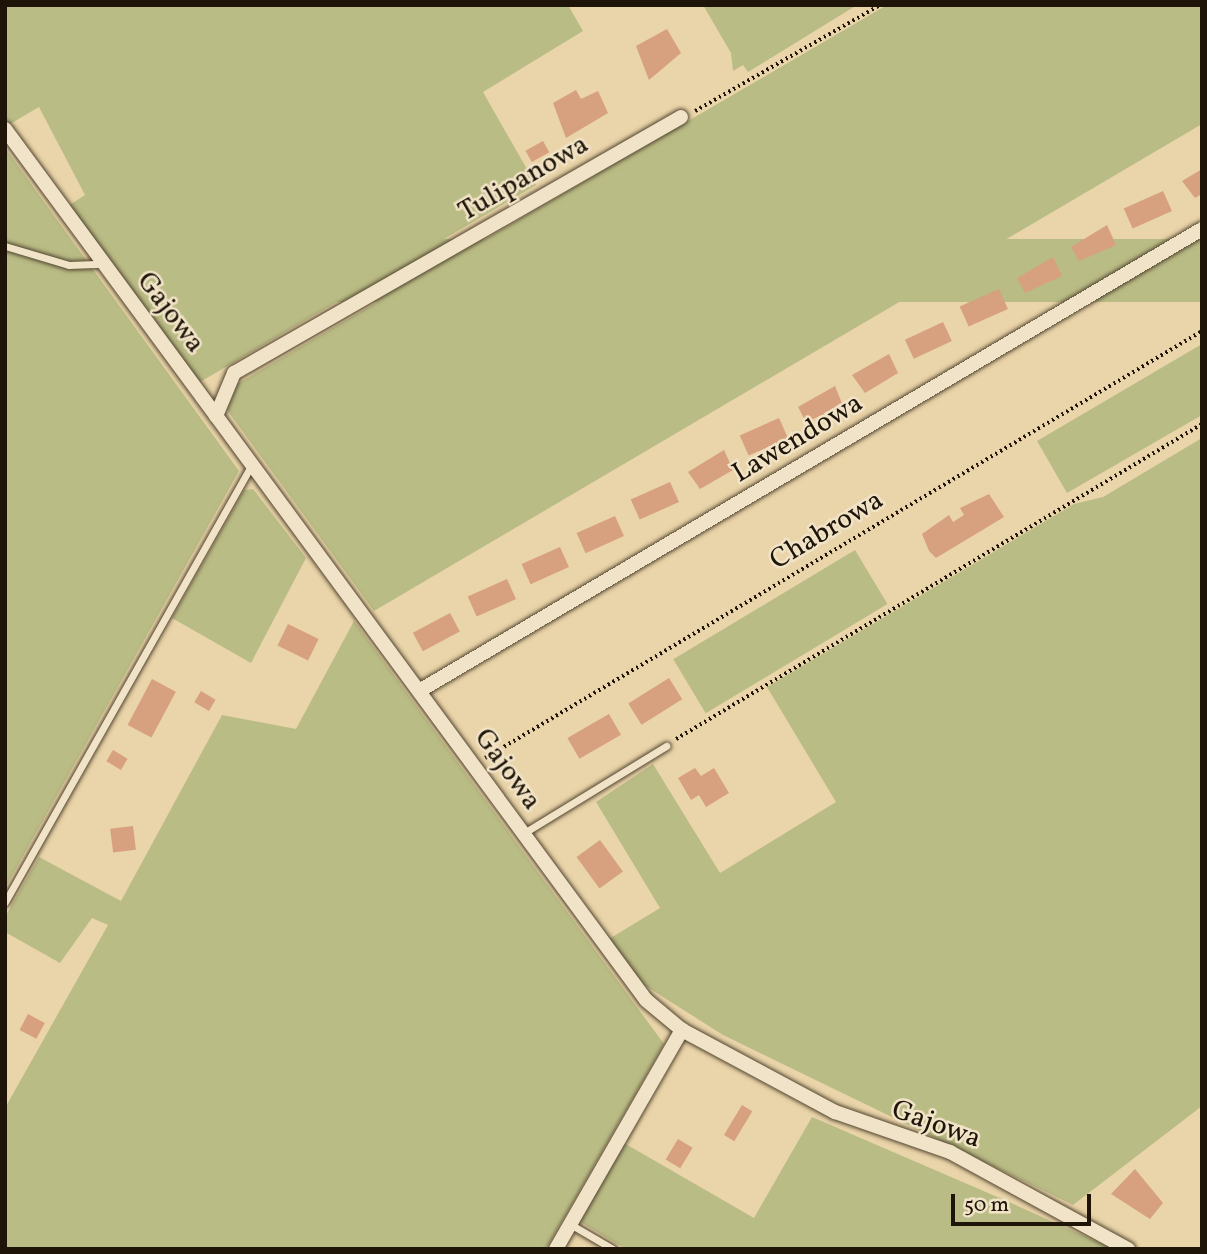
<!DOCTYPE html>
<style>
body{margin:0}
#map{position:relative;width:1207px;height:1254px;overflow:hidden;background:#ead4a9;font-family:Vollkorn,serif}
div>[style]{position:absolute}
.green>*{inset:0;background:#babc85;transform-origin:0 0}
.building>*{inset:0;background:#d7a07f;transform-origin:0 0}
.path>*{height:3.5px;margin-top:-1.75px;transform-origin:0;background:repeating-linear-gradient(90deg,#1e1508 0 2px,transparent 0 5.5px)}
.roads{filter:drop-shadow(0 0 2px #514530) drop-shadow(0 0 2px #514530)}
.service>*{height:7px;margin:-3.5px;padding:0 3.5px;transform-origin:3.5px;border-radius:3.5px;background:#f1e3c7}
.minor>*{height:14px;margin:-7px;padding:0 7px;transform-origin:7px;border-radius:7px;background:#f1e3c7}
span{translate:-50% -50%;white-space:nowrap;text-align:center;line-height:1.15;-webkit-text-stroke:5px #f1e3c7;paint-order:stroke}
.street-label{font-size:28px;color:#1e1508}
.frame{position:absolute;inset:0;border:7px solid #1e1508;pointer-events:none}
.scale{position:absolute;left:951px;top:1194px;width:140px;height:32px;box-sizing:border-box;border:4px solid #1e1508;border-top:0;padding-left:9px;font-size:21px;line-height:24px;white-space:nowrap;color:#1e1508;-webkit-text-stroke:5px #f1e3c7;paint-order:stroke}
</style>
<div id="map">
<div class="green">
<div style="clip-path:polygon(5px 5px,568px 5px,583px 31px,483px 92px,536px 185px,200px 382px,68px 206px,85px 195px,39px 107px,10px 124px,5px 118px)"></div>
<div style="clip-path:polygon(703px 5px,857px 5px,748px 72px,743px 65px,733px 71px,731px 53px)"></div>
<div style="clip-path:polygon(887px 5px,1202px 5px,1202px 124px,374px 611px,227px 410px,237px 384px)"></div>
<div style="clip-path:polygon(5px 148px,239px 471px,5px 888px)"></div>
<div style="left:1202px;top:239px;width:63px;height:892px;rotate:90deg"></div>
<div style="clip-path:polygon(1202px 344px,1202px 415px,1067px 493px,1037px 441px)"></div>
<div style="clip-path:polygon(1202px 438px,1202px 1106px,1073px 1205px,723px 1035px,641px 983px,609px 939px,660px 908px,596px 802px,653px 764px,720px 873px,836px 802px,767px 687px,1074px 504px,1103px 497px)"></div>
<div style="clip-path:polygon(253px 489px,306px 558px,251px 663px,172px 618px,244px 490px)"></div>
<div style="left:855px;top:550px;width:63px;height:212px;rotate:59deg"></div>
<div style="clip-path:polygon(354px 621px,664px 1044px,546px 1249px,5px 1249px,5px 1108px,108px 925px,92px 918px,60px 963px,5px 932px,5px 917px,39px 857px,121px 901px,222px 715px,296px 729px)"></div>
<div style="clip-path:polygon(812px 1117px,1009px 1202px,1113px 1249px,626px 1249px,579px 1221px,624px 1143px,754px 1218px)"></div>
</div>
<div class="building">
<div style="clip-path:polygon(667px 29px,681px 53px,649px 80px,636px 46px)"></div>
<div style="clip-path:polygon(576px 90px,581px 99px,598px 91px,608px 113px,566px 138px,553px 103px)"></div>
<div style="left:543px;top:141px;width:13px;height:20px;rotate:61deg"></div>
<div style="clip-path:polygon(1202px 169px,1202px 194px,1195px 198px,1182px 181px)"></div>
<div style="left:1163px;top:191px;width:22px;height:43px;rotate:66deg"></div>
<div style="clip-path:polygon(1107px 225px,1116px 245px,1079px 261px,1071px 247px)"></div>
<div style="clip-path:polygon(1053px 257px,1062px 276px,1025px 293px,1017px 278px)"></div>
<div style="left:999px;top:289px;width:22px;height:43px;rotate:66deg"></div>
<div style="left:943px;top:322px;width:21px;height:42px;rotate:65deg"></div>
<div style="clip-path:polygon(889px 354px,898px 373px,865px 393px,852px 375px)"></div>
<div style="clip-path:polygon(835px 386px,843px 406px,806px 422px,798px 407px)"></div>
<div style="left:779px;top:418px;width:22px;height:43px;rotate:66deg"></div>
<div style="clip-path:polygon(724px 450px,733px 470px,700px 489px,688px 472px)"></div>
<div style="left:670px;top:482px;width:22px;height:43px;rotate:66deg"></div>
<div style="clip-path:polygon(989px 494px,1004px 517px,936px 558px,929px 551px,922px 534px,949px 515px,953px 522px,964px 515px,960px 508px)"></div>
<div style="left:615px;top:516px;width:22px;height:42px;rotate:66deg"></div>
<div style="left:560px;top:547px;width:22px;height:42px;rotate:66deg"></div>
<div style="left:507px;top:579px;width:22px;height:43px;rotate:66deg"></div>
<div style="left:450px;top:613px;width:21px;height:42px;rotate:62deg"></div>
<div style="left:288px;top:624px;width:34px;height:24px;rotate:26deg"></div>
<div style="left:669px;top:678px;width:25px;height:48px;rotate:58deg"></div>
<div style="left:152px;top:679px;width:27px;height:52px;rotate:28deg"></div>
<div style="left:201px;top:691px;width:17px;height:13px;rotate:31deg"></div>
<div style="left:609px;top:714px;width:24px;height:48px;rotate:60deg"></div>
<div style="left:113px;top:750px;width:17px;height:13px;rotate:31deg"></div>
<div style="clip-path:polygon(695px 768px,701px 776px,714px 768px,729px 793px,706px 807px,699px 795px,691px 800px,678px 778px)"></div>
<div style="left:133px;top:826px;width:24px;height:23px;rotate:83deg"></div>
<div style="left:600px;top:840px;width:39px;height:29px;rotate:54deg"></div>
<div style="left:28px;top:1014px;width:19px;height:18px;rotate:28deg"></div>
<div style="left:742px;top:1105px;width:12px;height:35px;rotate:31deg"></div>
<div style="left:678px;top:1139px;width:17px;height:24px;rotate:31deg"></div>
<div style="clip-path:polygon(1135px 1169px,1163px 1203px,1150px 1219px,1111px 1194px)"></div>
</div>
<div class="path">
<div style="left:695px;top:111px;width:213px;rotate:-29.8deg"></div>
<div style="left:676px;top:739px;width:613px;rotate:-30.92deg"></div>
<div style="left:485px;top:758px;width:835px;rotate:-30.78deg"></div>
</div>
<div class="roads">
<div class="service">
<div style="left:5px;top:246px;width:67px;rotate:16.5deg"></div>
<div style="left:69px;top:265px;width:33px;rotate:-2deg"></div>
<div style="left:524px;top:833px;width:167px;rotate:-31.5deg"></div>
<div style="left:5px;top:902px;width:501px;rotate:-60.57deg"></div>
<div style="left:570px;top:1224px;width:50px;rotate:30.2deg"></div>
</div>
<div class="minor">
<div style="left:5px;top:129px;width:1081px;rotate:53.65deg"></div>
<div style="left:646px;top:1000px;width:47px;rotate:39.8deg"></div>
<div style="left:682px;top:1030px;width:174px;rotate:28.2deg"></div>
<div style="left:835px;top:1112px;width:122px;rotate:19.2deg"></div>
<div style="left:950px;top:1152px;width:203px;rotate:28.6deg"></div>
<div style="left:216px;top:416px;width:47px;rotate:-67.3deg"></div>
<div style="left:234px;top:373px;width:515px;rotate:-29.8deg"></div>
<div style="left:419px;top:691px;width:909px;rotate:-30.54deg"></div>
<div style="left:556px;top:1249px;width:253px;rotate:-60.1deg"></div>
</div>
</div>
<div class="street-label">
<span style="left:524px;top:179px;rotate:-30deg">Tulipanowa</span>
<span style="left:170px;top:313px;rotate:53deg">Gajowa</span>
<span style="left:798px;top:439px;rotate:-31deg">Lawendowa</span>
<span style="left:827px;top:531px;rotate:-31deg">Chabrowa</span>
<span style="left:507px;top:770px;rotate:54deg">Gajowa</span>
<span style="left:936px;top:1125px;rotate:20deg">Gajowa</span>
</div>
<div class="frame"></div>
<div class="scale">50 m</div>
</div>
